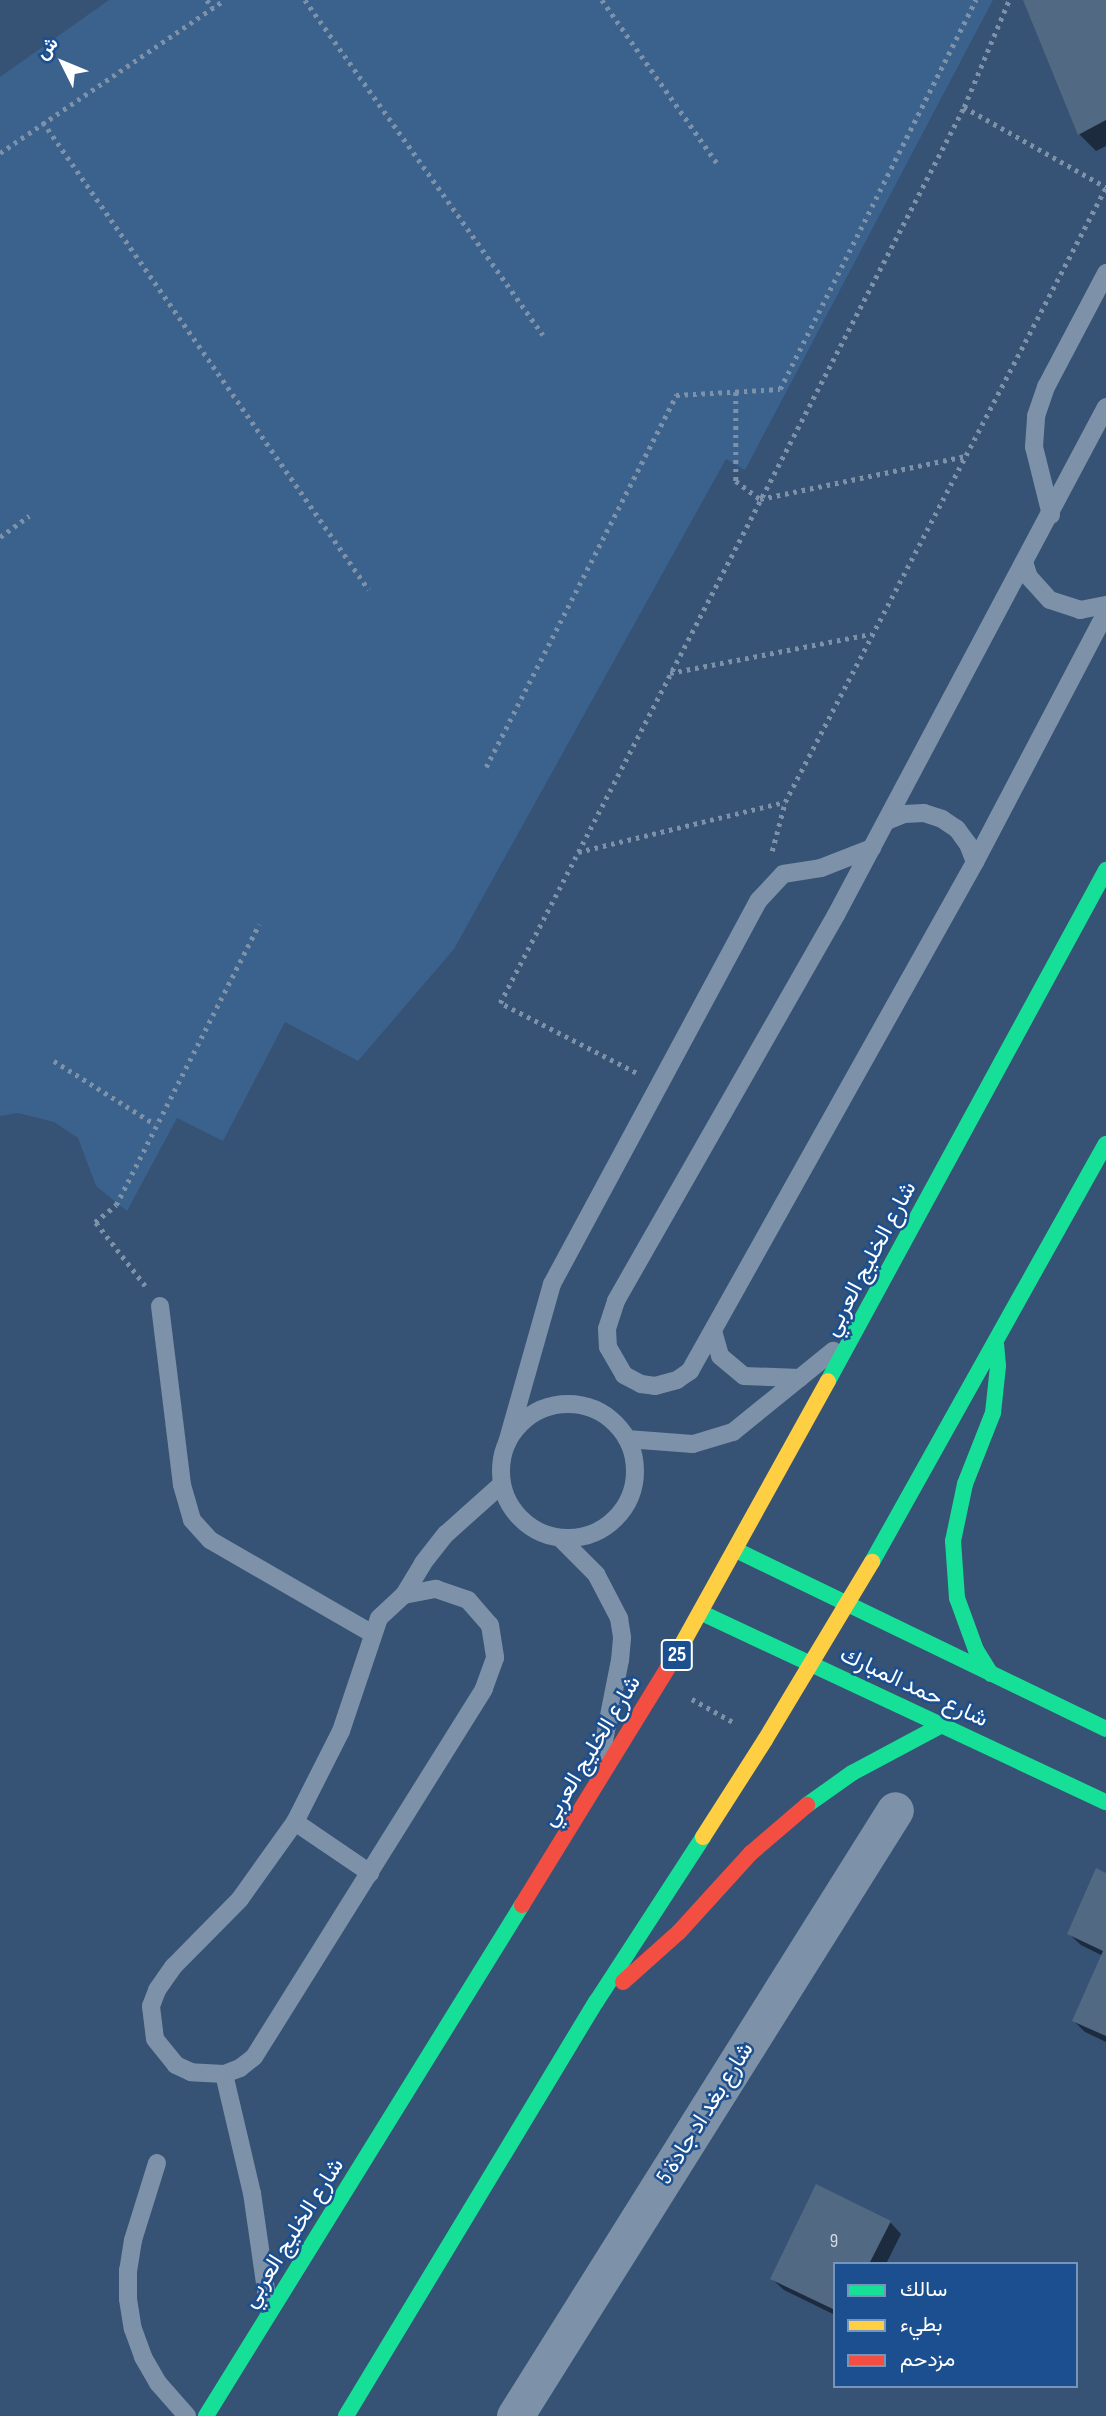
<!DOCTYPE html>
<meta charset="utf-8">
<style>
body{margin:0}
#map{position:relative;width:1106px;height:2416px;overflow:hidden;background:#365274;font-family:"Sofia Sans Condensed",Vazirmatn,sans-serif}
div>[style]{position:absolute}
.water>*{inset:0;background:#3b618d}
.shadow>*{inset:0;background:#0007}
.building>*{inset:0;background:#526984}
.path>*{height:4.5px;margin-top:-2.25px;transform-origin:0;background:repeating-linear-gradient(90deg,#7d92a8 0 3.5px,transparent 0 8.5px)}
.lane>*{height:18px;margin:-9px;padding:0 9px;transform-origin:9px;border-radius:9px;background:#7d92a8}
.lane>.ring{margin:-9px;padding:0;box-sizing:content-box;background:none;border:18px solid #7d92a8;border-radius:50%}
.street>*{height:37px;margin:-18.5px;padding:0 18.5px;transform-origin:18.5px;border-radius:18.5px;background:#7d92a8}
.fast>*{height:16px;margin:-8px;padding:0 8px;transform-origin:8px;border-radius:8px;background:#16e098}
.slow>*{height:16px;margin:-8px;padding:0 8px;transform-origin:8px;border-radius:8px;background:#ffcf43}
.jam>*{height:16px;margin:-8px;padding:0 8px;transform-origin:8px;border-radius:8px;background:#f24e42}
span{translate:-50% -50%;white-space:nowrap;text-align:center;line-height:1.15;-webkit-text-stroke:5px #1b4f8f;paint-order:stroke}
.number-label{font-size:19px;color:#d4dae0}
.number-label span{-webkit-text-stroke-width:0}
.shield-label span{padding:2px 5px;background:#1b4f8f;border:2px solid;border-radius:5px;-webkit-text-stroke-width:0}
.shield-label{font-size:21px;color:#fff;font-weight:700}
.street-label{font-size:23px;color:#fff}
.legend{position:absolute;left:833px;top:2262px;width:245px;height:126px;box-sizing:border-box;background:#1b4f8f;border:2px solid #7695bc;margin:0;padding:9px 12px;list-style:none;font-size:21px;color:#fff}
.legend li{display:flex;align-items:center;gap:14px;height:35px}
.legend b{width:35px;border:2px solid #7695bc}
.north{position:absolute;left:28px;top:28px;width:70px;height:70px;-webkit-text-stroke:5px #1b4f8f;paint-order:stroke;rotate:313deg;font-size:19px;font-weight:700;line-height:28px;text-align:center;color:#fff}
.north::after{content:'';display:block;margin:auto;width:24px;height:32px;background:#fff;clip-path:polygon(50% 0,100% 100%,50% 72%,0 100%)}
</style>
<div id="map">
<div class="water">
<div style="clip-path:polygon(109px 0,993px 0,745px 470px,726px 459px,454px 949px,358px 1061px,285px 1022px,223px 1141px,177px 1118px,127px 1211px,96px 1186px,78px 1138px,54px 1122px,18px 1113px,0 1116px,0 77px)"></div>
</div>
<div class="shadow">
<div style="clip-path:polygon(1025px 0,1106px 0,1106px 146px,1096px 151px,1079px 134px)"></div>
<div style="clip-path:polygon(1106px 1875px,1106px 2042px,1085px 2032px,1074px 2021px,1103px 1956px,1081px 1945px,1069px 1934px)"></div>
<div style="clip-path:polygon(890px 2222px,901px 2234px,886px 2264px,835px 2264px,835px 2315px,784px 2290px,772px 2279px)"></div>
</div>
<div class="building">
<div style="clip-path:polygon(1023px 0,1106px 0,1106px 120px,1078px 135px)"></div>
<div style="clip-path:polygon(1096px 1868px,1106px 1873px,1106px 2036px,1072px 2021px,1103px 1951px,1067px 1934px)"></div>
<div style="clip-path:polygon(816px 2184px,891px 2221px,869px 2264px,835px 2264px,835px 2310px,770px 2279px)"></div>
</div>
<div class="path">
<div style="left:207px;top:0;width:10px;rotate:53deg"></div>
<div style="left:305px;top:0;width:411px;rotate:54.6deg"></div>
<div style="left:602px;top:0;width:199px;rotate:54.8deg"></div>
<div style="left:964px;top:107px;width:163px;rotate:29.4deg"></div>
<div style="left:43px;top:122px;width:570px;rotate:55.14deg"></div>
<div style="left:0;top:153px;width:271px;rotate:-34.3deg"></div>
<div style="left:736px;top:392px;width:89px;rotate:90deg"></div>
<div style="left:736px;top:481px;width:30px;rotate:37deg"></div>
<div style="left:760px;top:499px;width:209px;rotate:-11.8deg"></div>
<div style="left:0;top:537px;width:36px;rotate:-36deg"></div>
<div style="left:670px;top:673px;width:205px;rotate:-11deg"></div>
<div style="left:486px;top:767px;width:418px;rotate:-62.9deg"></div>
<div style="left:676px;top:395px;width:104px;rotate:-3.3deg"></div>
<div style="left:780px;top:389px;width:436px;rotate:-63.3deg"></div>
<div style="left:772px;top:851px;width:51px;rotate:-75.1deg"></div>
<div style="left:785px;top:802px;width:694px;rotate:-62.44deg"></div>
<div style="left:578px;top:852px;width:213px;rotate:-13.6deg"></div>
<div style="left:54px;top:1061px;width:119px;rotate:32deg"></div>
<div style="left:636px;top:1073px;width:153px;rotate:-152.8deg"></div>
<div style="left:500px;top:1003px;width:1009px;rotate:-62.62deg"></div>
<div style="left:964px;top:107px;width:116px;rotate:-67.2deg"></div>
<div style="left:145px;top:1286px;width:81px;rotate:-128deg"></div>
<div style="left:95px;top:1222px;width:27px;rotate:-39deg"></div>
<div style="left:116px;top:1205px;width:315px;rotate:-63deg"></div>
<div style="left:692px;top:1699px;width:47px;rotate:29.3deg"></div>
</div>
<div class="lane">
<div style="left:1106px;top:407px;width:575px;rotate:117.99deg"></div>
<div style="left:836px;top:915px;width:444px;rotate:119.7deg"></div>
<div style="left:616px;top:1301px;width:29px;rotate:108deg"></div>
<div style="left:607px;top:1329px;width:18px;rotate:87deg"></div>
<div style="left:608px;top:1347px;width:32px;rotate:60deg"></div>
<div style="left:624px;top:1375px;width:19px;rotate:28deg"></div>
<div style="left:641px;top:1384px;width:14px;rotate:8deg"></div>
<div style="left:655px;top:1386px;width:23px;rotate:-15deg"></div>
<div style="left:677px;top:1380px;width:16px;rotate:-35deg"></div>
<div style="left:690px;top:1371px;width:583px;rotate:-60.75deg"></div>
<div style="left:975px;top:862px;width:281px;rotate:-62.3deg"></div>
<div style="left:1051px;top:515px;width:70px;rotate:-104deg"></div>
<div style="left:1034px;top:447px;width:31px;rotate:-86deg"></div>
<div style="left:1036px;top:416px;width:31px;rotate:-71deg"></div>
<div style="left:1046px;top:387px;width:129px;rotate:-62.2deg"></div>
<div style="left:1024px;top:562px;width:16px;rotate:72deg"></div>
<div style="left:1029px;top:577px;width:31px;rotate:48deg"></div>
<div style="left:1050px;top:600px;width:32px;rotate:18deg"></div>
<div style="left:1080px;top:610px;width:26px;rotate:-11deg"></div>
<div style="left:887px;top:821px;width:18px;rotate:-22deg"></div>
<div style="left:904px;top:814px;width:20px;rotate:-3deg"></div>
<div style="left:924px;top:813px;width:19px;rotate:18deg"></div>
<div style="left:942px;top:819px;width:18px;rotate:34deg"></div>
<div style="left:957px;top:829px;width:19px;rotate:54deg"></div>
<div style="left:968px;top:844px;width:19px;rotate:69deg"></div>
<div style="left:160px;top:1306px;width:180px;rotate:83deg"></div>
<div style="left:182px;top:1485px;width:36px;rotate:74deg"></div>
<div style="left:192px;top:1520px;width:27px;rotate:48deg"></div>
<div style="left:210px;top:1540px;width:186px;rotate:30deg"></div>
<div style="left:713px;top:1331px;width:26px;rotate:74deg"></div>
<div style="left:720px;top:1356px;width:31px;rotate:40deg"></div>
<div style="left:744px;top:1376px;width:56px;rotate:2deg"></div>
<div class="ring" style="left:501px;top:1404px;width:116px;height:116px"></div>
<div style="left:627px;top:1439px;width:66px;rotate:4.3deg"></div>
<div style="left:693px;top:1444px;width:42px;rotate:-16.7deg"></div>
<div style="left:733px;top:1432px;width:129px;rotate:-39deg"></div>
<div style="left:507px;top:1443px;width:165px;rotate:-74.2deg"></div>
<div style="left:552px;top:1284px;width:436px;rotate:-61.7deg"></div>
<div style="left:759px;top:900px;width:35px;rotate:-47deg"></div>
<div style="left:783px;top:874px;width:38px;rotate:-9deg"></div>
<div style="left:821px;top:868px;width:55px;rotate:-21.4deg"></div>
<div style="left:560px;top:1538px;width:51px;rotate:45deg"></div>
<div style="left:596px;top:1574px;width:50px;rotate:62.4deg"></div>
<div style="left:619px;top:1618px;width:20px;rotate:81deg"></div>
<div style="left:622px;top:1638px;width:22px;rotate:95deg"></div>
<div style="left:620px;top:1660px;width:98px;rotate:101.2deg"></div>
<div style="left:436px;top:1589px;width:34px;rotate:19deg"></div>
<div style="left:468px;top:1600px;width:33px;rotate:49deg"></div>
<div style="left:490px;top:1625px;width:33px;rotate:81deg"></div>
<div style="left:495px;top:1658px;width:33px;rotate:110deg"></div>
<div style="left:484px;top:1689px;width:434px;rotate:122deg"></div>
<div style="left:254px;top:2057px;width:18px;rotate:142deg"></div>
<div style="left:240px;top:2068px;width:17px;rotate:159deg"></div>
<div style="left:224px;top:2074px;width:33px;rotate:-177deg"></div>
<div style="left:191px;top:2072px;width:17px;rotate:-155deg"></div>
<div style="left:176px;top:2065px;width:33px;rotate:-129deg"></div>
<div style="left:155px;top:2039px;width:33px;rotate:-97deg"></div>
<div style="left:151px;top:2006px;width:17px;rotate:-69deg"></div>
<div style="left:157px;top:1990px;width:29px;rotate:-55deg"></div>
<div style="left:174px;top:1966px;width:94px;rotate:-45.4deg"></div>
<div style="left:240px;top:1899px;width:95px;rotate:-54.5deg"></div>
<div style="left:295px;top:1822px;width:102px;rotate:-63.2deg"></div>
<div style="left:341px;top:1731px;width:119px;rotate:-71.4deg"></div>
<div style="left:379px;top:1618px;width:34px;rotate:-43deg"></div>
<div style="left:404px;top:1595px;width:33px;rotate:-11deg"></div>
<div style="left:404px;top:1595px;width:37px;rotate:-59deg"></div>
<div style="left:423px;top:1563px;width:37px;rotate:-52deg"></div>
<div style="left:446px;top:1534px;width:75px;rotate:-41.8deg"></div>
<div style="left:295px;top:1822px;width:91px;rotate:34.2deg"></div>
<div style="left:224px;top:2074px;width:122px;rotate:76.8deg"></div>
<div style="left:252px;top:2193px;width:112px;rotate:81.8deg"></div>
<div style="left:157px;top:2163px;width:81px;rotate:107.3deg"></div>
<div style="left:133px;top:2240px;width:30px;rotate:99deg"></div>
<div style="left:128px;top:2270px;width:29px;rotate:90deg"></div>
<div style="left:128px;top:2299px;width:30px;rotate:81deg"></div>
<div style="left:133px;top:2329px;width:30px;rotate:70deg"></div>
<div style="left:143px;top:2357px;width:30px;rotate:60deg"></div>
<div style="left:158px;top:2383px;width:44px;rotate:48.7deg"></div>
</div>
<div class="street">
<div style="left:515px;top:2416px;width:715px;rotate:-57.91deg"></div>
</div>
<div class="fast">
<div style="left:828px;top:1381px;width:582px;rotate:-61.45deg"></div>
<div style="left:738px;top:1551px;width:409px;rotate:25.8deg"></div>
<div style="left:872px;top:1562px;width:479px;rotate:-60.8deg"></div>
<div style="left:702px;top:1613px;width:446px;rotate:25.1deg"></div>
<div style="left:991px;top:1674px;width:28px;rotate:-122deg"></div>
<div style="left:976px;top:1650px;width:55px;rotate:-110.1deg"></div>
<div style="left:957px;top:1598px;width:57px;rotate:-94deg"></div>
<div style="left:953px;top:1541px;width:58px;rotate:-78.1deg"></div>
<div style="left:965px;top:1484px;width:76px;rotate:-68.5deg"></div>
<div style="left:993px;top:1413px;width:47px;rotate:-83.9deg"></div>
<div style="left:998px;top:1366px;width:21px;rotate:-95deg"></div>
<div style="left:807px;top:1805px;width:55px;rotate:-35.4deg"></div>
<div style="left:852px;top:1773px;width:100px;rotate:-28.1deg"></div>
<div style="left:206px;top:2416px;width:601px;rotate:-58.27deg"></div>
<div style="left:346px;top:2416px;width:484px;rotate:-58.9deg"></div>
<div style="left:596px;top:2002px;width:197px;rotate:-57deg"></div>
</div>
<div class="slow">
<div style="left:680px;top:1648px;width:305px;rotate:-61deg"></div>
<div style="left:703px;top:1837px;width:115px;rotate:-57.4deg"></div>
<div style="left:765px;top:1740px;width:208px;rotate:-59deg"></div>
</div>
<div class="jam">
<div style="left:522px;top:1905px;width:302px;rotate:-58.4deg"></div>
<div style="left:623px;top:1982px;width:75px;rotate:-41.8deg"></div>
<div style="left:679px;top:1932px;width:107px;rotate:-47.7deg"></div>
<div style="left:751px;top:1853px;width:74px;rotate:-40.6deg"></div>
</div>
<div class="number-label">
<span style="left:834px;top:2242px">9</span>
</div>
<div class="shield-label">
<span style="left:677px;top:1655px">25</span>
</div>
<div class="street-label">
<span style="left:870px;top:1259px;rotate:-62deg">شارع الخليج العربي</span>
<span style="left:914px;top:1687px;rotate:25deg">شارع حمد المبارك</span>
<span style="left:591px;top:1751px;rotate:-59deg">شارع الخليج العربي</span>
<span style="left:705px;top:2113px;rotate:-58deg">شارع بغد اد جادة 5</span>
<span style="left:293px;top:2233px;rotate:-58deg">شارع الخليج العربي</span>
</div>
<ul class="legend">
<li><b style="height:9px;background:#16e098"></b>سالك</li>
<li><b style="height:9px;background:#ffcf43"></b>بطيء</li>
<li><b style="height:9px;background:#f24e42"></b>مزدحم</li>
</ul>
<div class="north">ش</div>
</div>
